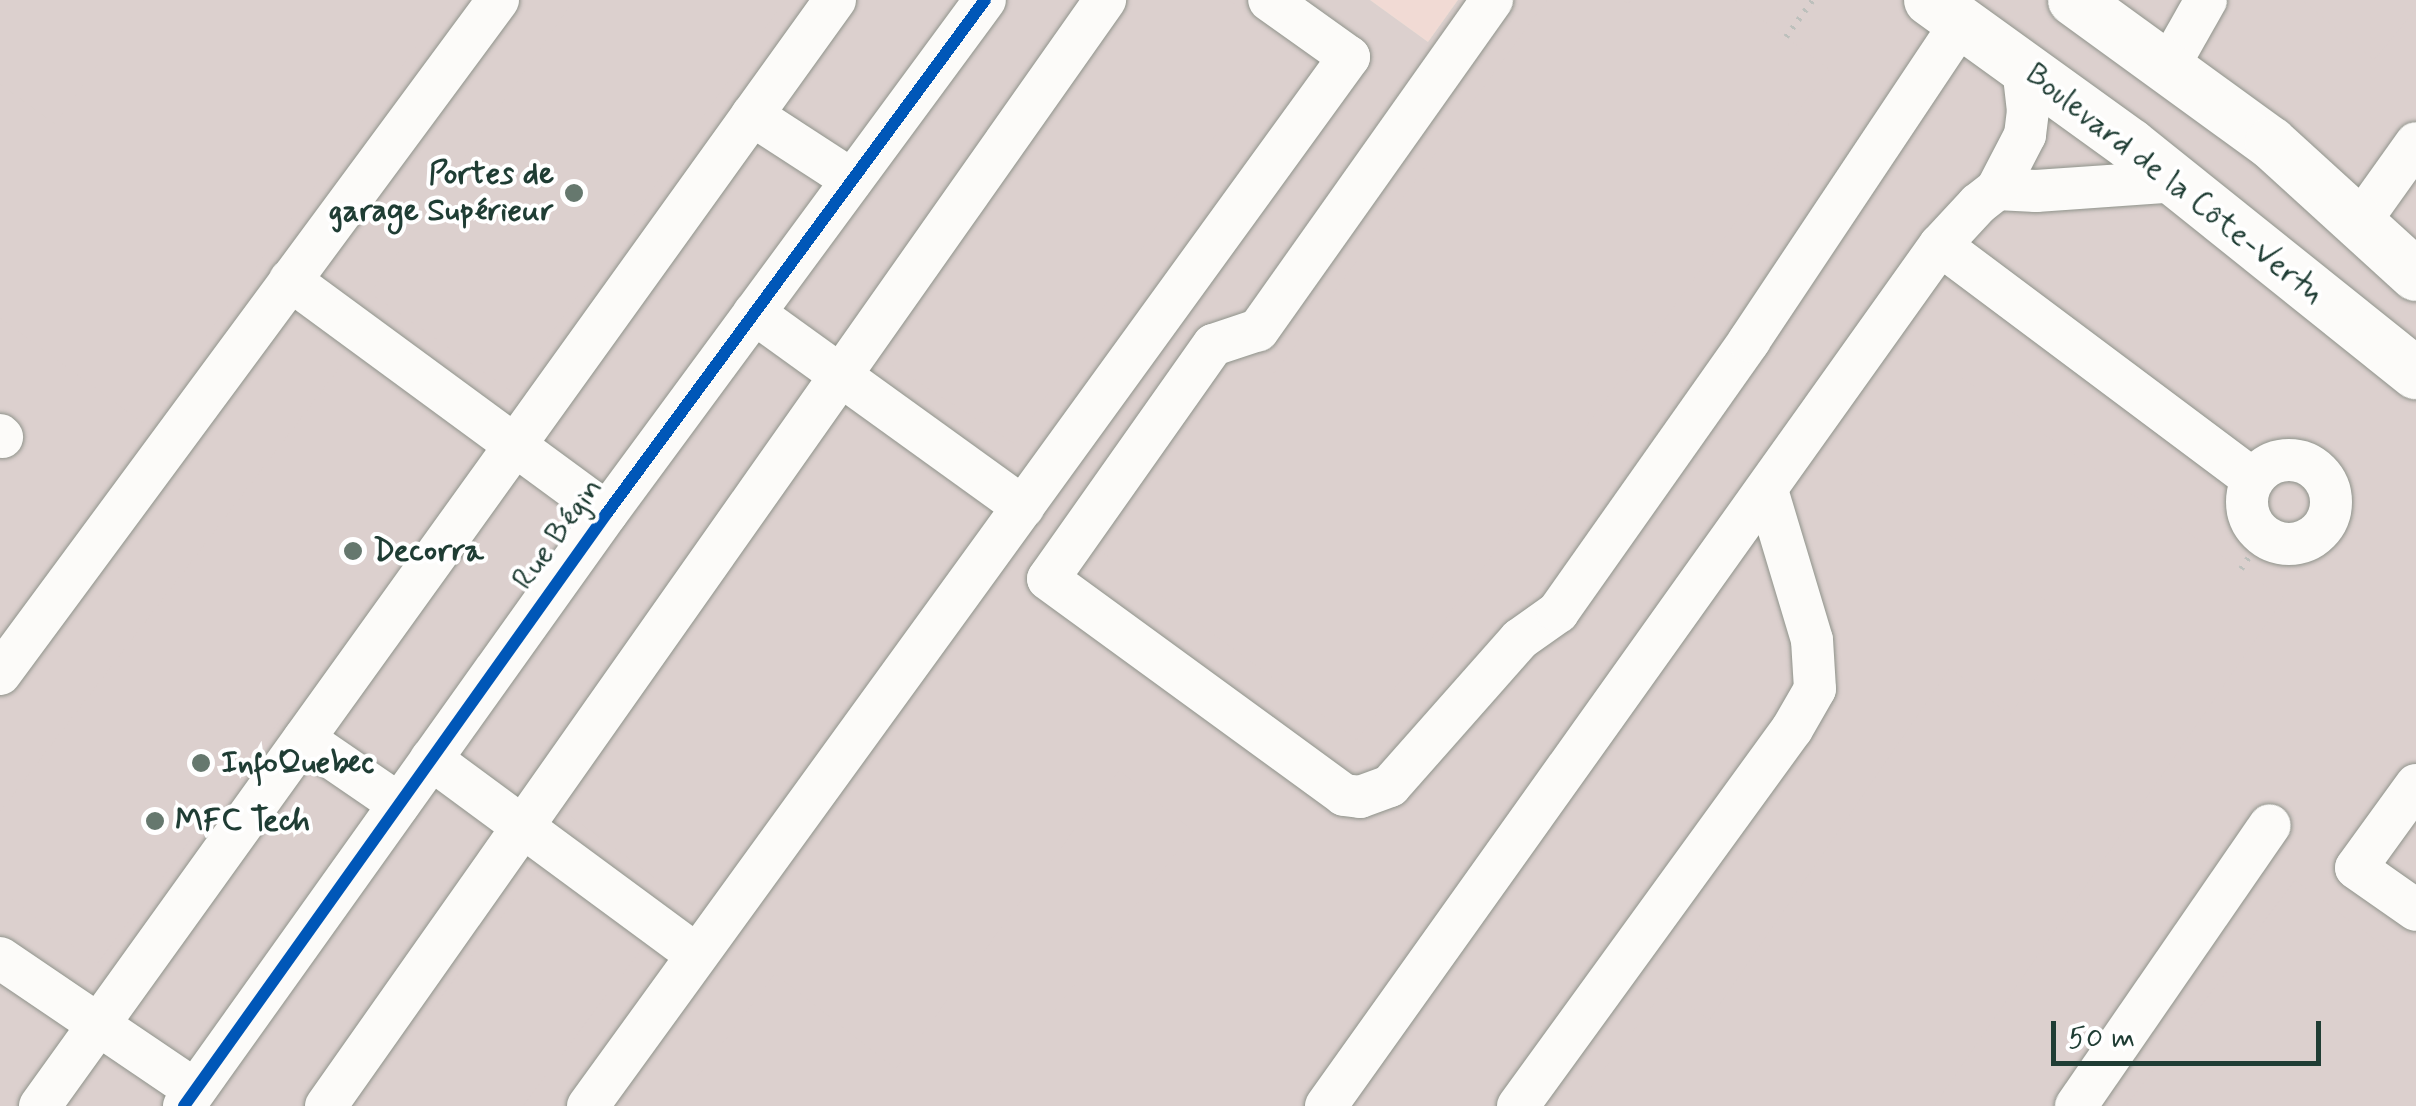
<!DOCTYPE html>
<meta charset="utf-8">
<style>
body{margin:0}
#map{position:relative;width:2416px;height:1106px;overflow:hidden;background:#e9e6d9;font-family:Mynerve,sans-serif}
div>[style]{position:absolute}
.built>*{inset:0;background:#f1dad4}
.industrial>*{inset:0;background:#dcd0ce}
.building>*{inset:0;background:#dcd0ce;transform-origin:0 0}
.path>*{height:6px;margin-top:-3px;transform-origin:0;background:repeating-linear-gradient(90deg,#bdc0bc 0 2.5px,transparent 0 10.5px)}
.roads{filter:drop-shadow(0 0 2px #8f938b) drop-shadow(0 0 2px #8f938b)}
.minor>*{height:42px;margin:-21px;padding:0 21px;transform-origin:21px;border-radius:21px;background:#fcfbf9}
.minor>.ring{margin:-21px;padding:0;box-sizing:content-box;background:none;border:42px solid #fcfbf9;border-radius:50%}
.major>*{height:52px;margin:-26px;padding:0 26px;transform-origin:26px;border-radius:26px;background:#fcfbf9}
.cycleway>*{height:12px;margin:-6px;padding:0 6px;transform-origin:6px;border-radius:6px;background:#0057b8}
.dots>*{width:28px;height:28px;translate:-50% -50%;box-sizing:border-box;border:5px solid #fff;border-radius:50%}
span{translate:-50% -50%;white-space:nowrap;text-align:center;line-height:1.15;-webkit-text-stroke:8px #fff;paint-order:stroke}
.poi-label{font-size:32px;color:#1f3d34;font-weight:700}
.right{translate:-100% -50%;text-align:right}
.left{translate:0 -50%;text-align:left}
.street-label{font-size:32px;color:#1f3d34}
.scale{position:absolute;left:2051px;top:1021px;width:270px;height:45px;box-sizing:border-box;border:5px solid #1f3d34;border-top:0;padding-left:12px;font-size:30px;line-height:35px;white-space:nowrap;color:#1f3d34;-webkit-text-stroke:8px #fff;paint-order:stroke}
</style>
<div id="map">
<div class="built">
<div style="clip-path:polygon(1370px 0,1458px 0,1428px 42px)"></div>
</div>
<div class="industrial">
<div style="clip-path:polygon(0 0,1370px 0,1428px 42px,1458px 0,2416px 0,2416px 1106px,0 1106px)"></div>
</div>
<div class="building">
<div style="clip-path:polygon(144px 0,450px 0,143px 423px,0 318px,0 84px,55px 124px)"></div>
<div style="clip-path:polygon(574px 0,785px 0,511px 391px,370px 293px)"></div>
<div style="clip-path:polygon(1113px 0,1228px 0,1281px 34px,1015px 444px,881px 358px)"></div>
<div style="clip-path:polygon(1547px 0,1623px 0,1628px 4px,1631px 0,1735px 0,1829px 69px,1788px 125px,1800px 134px,1357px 740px,1087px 541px,1232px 341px,1275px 373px)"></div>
<div style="clip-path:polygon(2302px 0,2416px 0,2416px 9px,2374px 60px)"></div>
<div style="clip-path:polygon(350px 354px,479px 456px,97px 964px,0 890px,0 812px)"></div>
<div style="clip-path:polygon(1953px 372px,2284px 598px,1934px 1106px,1576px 1106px,1666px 988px,1709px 1020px,1950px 668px,2010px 715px,2076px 621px,1854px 470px)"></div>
<div style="left:848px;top:405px;width:139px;height:496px;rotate:36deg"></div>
<div style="clip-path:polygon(1119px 770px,1193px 831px,981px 1106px,675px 1106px,775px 974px,896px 1069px)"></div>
<div style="clip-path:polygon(544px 860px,645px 944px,523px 1106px,359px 1106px)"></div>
<div style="clip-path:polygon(2295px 880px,2416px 970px,2416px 1106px,2126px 1106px)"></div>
<div style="clip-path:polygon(0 986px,45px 1023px,0 1085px)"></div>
</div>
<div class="path">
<div style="left:1786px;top:37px;width:46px;rotate:-53.9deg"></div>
<div style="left:2241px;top:569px;width:41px;rotate:-55.9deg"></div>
</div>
<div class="roads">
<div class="minor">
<div style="left:1492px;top:0;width:405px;rotate:125.3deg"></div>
<div style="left:1258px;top:330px;width:47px;rotate:161.6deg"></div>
<div style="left:1213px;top:345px;width:286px;rotate:125.2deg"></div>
<div style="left:1048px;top:579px;width:366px;rotate:36.1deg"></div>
<div style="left:1344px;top:795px;width:16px;rotate:7deg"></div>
<div style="left:1360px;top:797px;width:32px;rotate:-20deg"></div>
<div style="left:1390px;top:786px;width:196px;rotate:-48.5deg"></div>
<div style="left:1520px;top:639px;width:47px;rotate:-35.4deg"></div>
<div style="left:1558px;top:612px;width:332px;rotate:-54.8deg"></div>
<div style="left:1749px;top:341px;width:382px;rotate:-56.3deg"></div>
<div style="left:2167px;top:69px;width:79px;rotate:-60.5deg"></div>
<div style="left:752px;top:115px;width:119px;rotate:33deg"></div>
<div style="left:1997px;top:189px;width:39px;rotate:3deg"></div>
<div style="left:2036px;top:191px;width:142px;rotate:-4deg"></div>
<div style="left:2359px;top:223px;width:98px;rotate:-54.5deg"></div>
<div style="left:1940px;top:245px;width:391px;rotate:36.8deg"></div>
<div style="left:290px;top:280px;width:393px;rotate:36.3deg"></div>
<div style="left:754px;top:313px;width:332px;rotate:35.8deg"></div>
<div style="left:0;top:435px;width:3px;rotate:45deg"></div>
<div class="ring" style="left:2247px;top:460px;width:42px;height:42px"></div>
<div style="left:0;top:674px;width:838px;rotate:-53.54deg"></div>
<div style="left:304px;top:739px;width:115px;rotate:34.4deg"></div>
<div style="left:431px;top:759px;width:330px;rotate:36.4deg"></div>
<div style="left:2416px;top:785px;width:102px;rotate:125.9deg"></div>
<div style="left:2356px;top:868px;width:73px;rotate:35deg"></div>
<div style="left:0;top:958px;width:235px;rotate:34.1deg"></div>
<div style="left:40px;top:1106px;width:1362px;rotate:-54.29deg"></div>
<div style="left:184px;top:1106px;width:728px;rotate:-54.5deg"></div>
<div style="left:607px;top:513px;width:637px;rotate:-53.62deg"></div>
<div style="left:326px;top:1106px;width:1353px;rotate:-54.84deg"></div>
<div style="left:588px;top:1106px;width:1296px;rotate:-54.04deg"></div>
<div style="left:1349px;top:57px;width:98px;rotate:-144.5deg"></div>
<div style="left:1326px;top:1106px;width:1058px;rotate:-54.51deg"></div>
<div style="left:1940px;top:245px;width:56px;rotate:-47.2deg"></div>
<div style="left:1978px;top:204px;width:24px;rotate:-38deg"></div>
<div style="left:1997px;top:189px;width:61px;rotate:-62.6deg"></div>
<div style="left:2025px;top:135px;width:24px;rotate:-83deg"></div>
<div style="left:2028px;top:111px;width:44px;rotate:-96.5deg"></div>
<div style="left:1518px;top:1106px;width:466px;rotate:-54deg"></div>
<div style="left:1792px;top:729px;width:46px;rotate:-60.1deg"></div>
<div style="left:1815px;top:689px;width:49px;rotate:-93.5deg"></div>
<div style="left:1812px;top:640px;width:157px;rotate:-106.7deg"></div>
<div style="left:2076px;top:1106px;width:341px;rotate:-55.4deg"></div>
</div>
<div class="major">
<div style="left:1930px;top:0;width:248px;rotate:35.8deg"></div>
<div style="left:2131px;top:145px;width:365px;rotate:38.7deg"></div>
<div style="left:2074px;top:0;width:243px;rotate:36deg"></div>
<div style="left:2271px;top:143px;width:196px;rotate:42.3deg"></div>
</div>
</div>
<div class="cycleway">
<div style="left:184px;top:1106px;width:728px;rotate:-54.5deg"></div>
<div style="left:607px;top:513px;width:637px;rotate:-53.62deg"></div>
</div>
<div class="dots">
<div style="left:574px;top:193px;background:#66786e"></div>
<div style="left:353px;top:551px;background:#66786e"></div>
<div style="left:201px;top:763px;background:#66786e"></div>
<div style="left:155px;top:821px;background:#66786e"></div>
</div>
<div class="poi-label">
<span class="right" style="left:554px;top:193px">Portes de<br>garage Supérieur</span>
<span class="left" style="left:373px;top:551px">Decorra</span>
<span class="left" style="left:221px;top:763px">InfoQuebec</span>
<span class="left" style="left:175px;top:821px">MFC Tech</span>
</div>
<div class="street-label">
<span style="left:2174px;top:184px;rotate:38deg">Boulevard de la Côte-Vertu</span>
<span style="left:558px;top:534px;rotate:-54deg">Rue Bégin</span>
</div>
<div class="scale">50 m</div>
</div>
